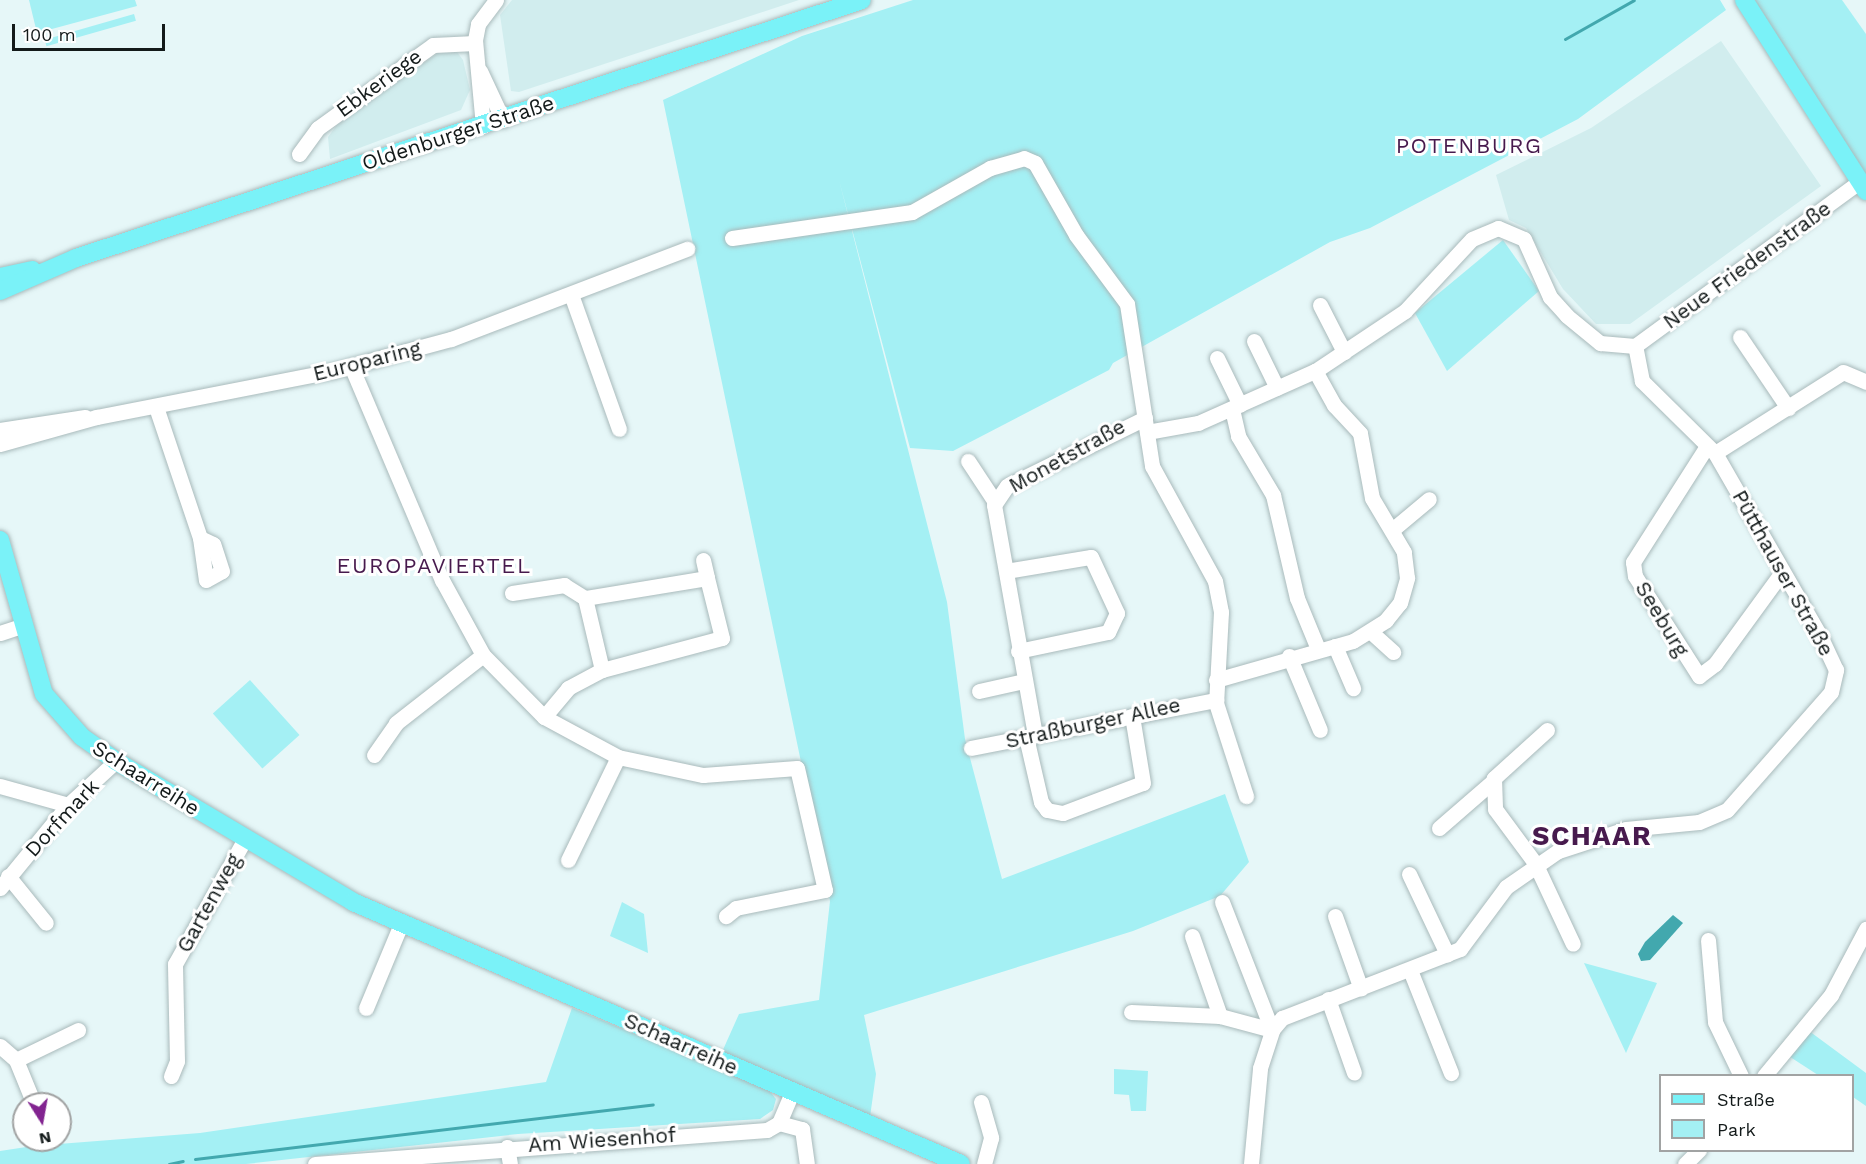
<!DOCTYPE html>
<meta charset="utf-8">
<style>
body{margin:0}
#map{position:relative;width:1866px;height:1164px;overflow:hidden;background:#e6f7f8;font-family:"Work Sans",sans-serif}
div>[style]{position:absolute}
.built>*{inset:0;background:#d1edee}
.green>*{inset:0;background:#a4f0f4;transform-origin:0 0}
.water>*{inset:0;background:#42a8ae}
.stream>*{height:3px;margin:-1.5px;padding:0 1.5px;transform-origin:1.5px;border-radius:1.5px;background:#42a8ae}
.roads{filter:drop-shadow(0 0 2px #a9babb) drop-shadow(0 0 2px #a9babb)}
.minor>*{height:15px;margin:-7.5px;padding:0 7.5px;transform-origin:7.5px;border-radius:7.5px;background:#fff}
.major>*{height:18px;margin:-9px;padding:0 9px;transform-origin:9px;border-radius:9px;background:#7af2f8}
span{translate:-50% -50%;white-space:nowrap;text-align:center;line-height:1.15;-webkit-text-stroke:6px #fff;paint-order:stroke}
.street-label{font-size:21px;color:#131a1a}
.neighbourhood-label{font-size:22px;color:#471a4d;letter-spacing:1.5px}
.district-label{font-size:27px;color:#471a4d;font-weight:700;letter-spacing:1.5px}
.legend{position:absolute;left:1659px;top:1074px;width:195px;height:78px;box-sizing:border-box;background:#fff;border:2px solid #a1a3a3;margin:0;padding:8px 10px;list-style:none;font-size:18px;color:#131a1a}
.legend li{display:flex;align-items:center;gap:12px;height:30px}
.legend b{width:30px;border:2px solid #a1a3a3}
.north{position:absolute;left:12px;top:1092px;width:60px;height:60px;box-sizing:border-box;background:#fff;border:2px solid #a1a3a3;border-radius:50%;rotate:169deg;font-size:16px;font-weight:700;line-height:24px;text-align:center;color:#131a1a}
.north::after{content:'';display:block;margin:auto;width:21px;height:27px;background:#822490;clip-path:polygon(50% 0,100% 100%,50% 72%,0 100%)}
.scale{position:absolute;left:12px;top:24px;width:153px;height:27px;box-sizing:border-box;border:3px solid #131a1a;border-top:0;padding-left:8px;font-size:18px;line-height:21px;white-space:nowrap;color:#131a1a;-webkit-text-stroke:4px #fff;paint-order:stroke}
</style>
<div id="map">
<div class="built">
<div style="clip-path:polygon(512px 0,799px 0,519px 92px,511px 91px,500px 15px)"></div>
<div style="clip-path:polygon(1721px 41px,1821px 186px,1630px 324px,1596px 324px,1563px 289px,1526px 228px,1509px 220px,1496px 175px,1591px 128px)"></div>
<div style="clip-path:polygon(442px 50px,457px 52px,463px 60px,470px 90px,461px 110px,330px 159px,328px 137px,337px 125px)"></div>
</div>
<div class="green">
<div style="clip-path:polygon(29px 0,135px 0,137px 6px,37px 33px)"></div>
<div style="clip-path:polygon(913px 0,1720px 0,1726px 10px,1578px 119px,1370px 228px,1330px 242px,1113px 363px,1109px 370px,953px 451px,910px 448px,839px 180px,947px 602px,965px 739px,1002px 879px,1225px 794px,1249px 862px,1220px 896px,1133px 931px,864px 1015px,876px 1074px,870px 1117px,722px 1052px,739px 1014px,819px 1000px,830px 901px,663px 100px,802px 36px)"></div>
<div style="clip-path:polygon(1751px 0,1842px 0,1866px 34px,1866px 176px)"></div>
<div style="left:134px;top:14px;width:7px;height:93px;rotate:74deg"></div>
<div style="clip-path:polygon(1503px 240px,1539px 291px,1447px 371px,1415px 313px)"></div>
<div style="left:250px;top:680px;width:74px;height:50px;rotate:48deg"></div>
<div style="clip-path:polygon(622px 902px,644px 914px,648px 953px,610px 936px)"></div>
<div style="clip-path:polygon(1584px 963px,1657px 983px,1626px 1053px)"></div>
<div style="clip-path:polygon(572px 1008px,768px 1089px,776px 1099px,773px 1110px,760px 1119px,518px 1134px,246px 1164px,0 1164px,0 1151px,33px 1146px,200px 1133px,546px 1082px)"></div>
<div style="clip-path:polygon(1805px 1028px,1866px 1073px,1866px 1106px,1853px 1097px,1852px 1076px,1818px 1075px,1784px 1053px)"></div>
<div style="clip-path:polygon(1114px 1069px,1148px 1071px,1146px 1111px,1131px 1111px,1129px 1095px,1114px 1094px)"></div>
</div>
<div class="water">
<div style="clip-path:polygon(1673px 915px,1683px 923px,1650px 960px,1641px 961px,1638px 954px,1645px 942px)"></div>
</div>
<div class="stream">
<div style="left:1565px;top:39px;width:79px;rotate:-29.5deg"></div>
<div style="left:195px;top:1159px;width:461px;rotate:-6.8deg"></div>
<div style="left:169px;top:1164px;width:14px;rotate:-12deg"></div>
</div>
<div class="roads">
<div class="minor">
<div style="left:480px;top:71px;width:54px;rotate:64.9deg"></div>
<div style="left:483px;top:126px;width:86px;rotate:-95.3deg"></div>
<div style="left:475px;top:40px;width:16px;rotate:-79deg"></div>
<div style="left:478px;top:24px;width:30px;rotate:-53deg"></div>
<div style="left:299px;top:154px;width:32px;rotate:-54deg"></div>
<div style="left:318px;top:128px;width:142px;rotate:-35.8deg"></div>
<div style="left:433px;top:45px;width:42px;rotate:-2.7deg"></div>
<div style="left:732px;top:238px;width:182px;rotate:-8.2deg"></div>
<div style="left:912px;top:212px;width:90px;rotate:-29.4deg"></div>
<div style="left:990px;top:168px;width:35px;rotate:-16deg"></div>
<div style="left:1024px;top:158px;width:12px;rotate:24deg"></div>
<div style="left:1035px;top:163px;width:83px;rotate:60.3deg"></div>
<div style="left:1076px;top:235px;width:86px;rotate:53.5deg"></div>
<div style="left:1127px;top:304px;width:164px;rotate:81.2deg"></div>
<div style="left:1152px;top:466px;width:131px;rotate:61.3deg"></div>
<div style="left:1215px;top:581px;width:32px;rotate:79deg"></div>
<div style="left:1221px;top:612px;width:91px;rotate:93.1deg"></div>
<div style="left:1216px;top:703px;width:98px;rotate:72.1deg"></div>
<div style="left:572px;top:297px;width:140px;rotate:70.4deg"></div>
<div style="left:1320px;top:305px;width:53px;rotate:62.9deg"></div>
<div style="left:1740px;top:337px;width:86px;rotate:55.9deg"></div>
<div style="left:1254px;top:341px;width:52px;rotate:63.9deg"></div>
<div style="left:1217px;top:358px;width:52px;rotate:63.9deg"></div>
<div style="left:351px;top:366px;width:233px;rotate:67deg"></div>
<div style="left:442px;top:580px;width:85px;rotate:61.3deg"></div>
<div style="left:483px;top:655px;width:87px;rotate:45.5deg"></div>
<div style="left:544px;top:717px;width:84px;rotate:28.4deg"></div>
<div style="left:618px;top:757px;width:87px;rotate:12deg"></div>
<div style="left:703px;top:775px;width:94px;rotate:-4.3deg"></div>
<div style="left:797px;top:768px;width:125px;rotate:77.1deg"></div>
<div style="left:825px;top:890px;width:91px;rotate:168.6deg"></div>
<div style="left:736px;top:908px;width:13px;rotate:141deg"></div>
<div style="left:156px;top:407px;width:138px;rotate:71.4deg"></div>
<div style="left:200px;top:538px;width:42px;rotate:81.9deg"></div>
<div style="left:206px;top:580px;width:18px;rotate:-29deg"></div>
<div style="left:222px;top:571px;width:28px;rotate:-108deg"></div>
<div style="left:213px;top:544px;width:14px;rotate:-155deg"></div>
<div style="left:1232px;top:409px;width:28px;rotate:77deg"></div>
<div style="left:1238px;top:436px;width:69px;rotate:59.3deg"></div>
<div style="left:1273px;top:495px;width:106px;rotate:76.9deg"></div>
<div style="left:1297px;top:598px;width:55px;rotate:67.6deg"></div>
<div style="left:0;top:430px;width:86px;rotate:-8.7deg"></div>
<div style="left:1147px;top:432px;width:52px;rotate:-10deg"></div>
<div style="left:1198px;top:423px;width:128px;rotate:-24deg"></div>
<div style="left:1315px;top:371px;width:108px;rotate:-33.7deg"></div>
<div style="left:1405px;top:311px;width:98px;rotate:-47.1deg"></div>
<div style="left:1472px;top:239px;width:28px;rotate:-23deg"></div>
<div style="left:1498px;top:228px;width:28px;rotate:23deg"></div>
<div style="left:1524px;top:239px;width:64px;rotate:65.9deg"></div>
<div style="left:1550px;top:297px;width:25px;rotate:48deg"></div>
<div style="left:1567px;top:316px;width:43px;rotate:39.3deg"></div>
<div style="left:1600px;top:343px;width:35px;rotate:5deg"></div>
<div style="left:1635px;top:346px;width:278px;rotate:-36.2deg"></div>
<div style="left:0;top:444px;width:101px;rotate:-15.6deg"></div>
<div style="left:97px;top:417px;width:239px;rotate:-11.1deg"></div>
<div style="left:332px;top:371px;width:123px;rotate:-15.1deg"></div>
<div style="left:451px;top:339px;width:253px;rotate:-20.9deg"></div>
<div style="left:1707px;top:446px;width:138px;rotate:122.5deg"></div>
<div style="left:1633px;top:562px;width:14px;rotate:82deg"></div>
<div style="left:1635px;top:576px;width:119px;rotate:57.4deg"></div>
<div style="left:1699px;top:676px;width:20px;rotate:-37deg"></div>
<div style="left:1715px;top:664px;width:114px;rotate:-53.9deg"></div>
<div style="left:1715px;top:453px;width:151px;rotate:-32.3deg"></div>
<div style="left:1843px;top:372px;width:25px;rotate:23deg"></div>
<div style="left:968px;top:461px;width:49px;rotate:56.6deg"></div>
<div style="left:1392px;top:530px;width:48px;rotate:-40deg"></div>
<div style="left:703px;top:560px;width:18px;rotate:77deg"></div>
<div style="left:1006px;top:571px;width:86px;rotate:-9.4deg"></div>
<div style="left:1091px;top:557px;width:62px;rotate:65.1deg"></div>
<div style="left:1117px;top:613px;width:21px;rotate:115deg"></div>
<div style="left:1108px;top:632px;width:92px;rotate:168.1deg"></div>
<div style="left:512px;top:593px;width:53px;rotate:-8.7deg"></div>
<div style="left:564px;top:585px;width:25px;rotate:32deg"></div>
<div style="left:1371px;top:632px;width:30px;rotate:42deg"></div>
<div style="left:0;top:633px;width:26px;rotate:-18deg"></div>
<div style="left:1335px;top:646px;width:46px;rotate:66.8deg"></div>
<div style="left:1289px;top:656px;width:80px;rotate:67.3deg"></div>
<div style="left:1216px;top:680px;width:142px;rotate:-15.9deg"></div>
<div style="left:1353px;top:641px;width:39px;rotate:-32deg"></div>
<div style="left:1386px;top:620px;width:22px;rotate:-51deg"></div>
<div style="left:1400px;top:603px;width:26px;rotate:-74deg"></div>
<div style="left:1407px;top:578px;width:26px;rotate:-97deg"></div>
<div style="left:1404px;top:552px;width:63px;rotate:-120.7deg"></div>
<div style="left:1372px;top:498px;width:66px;rotate:-100.5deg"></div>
<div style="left:1360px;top:433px;width:38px;rotate:-133deg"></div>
<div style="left:1334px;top:405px;width:39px;rotate:-119deg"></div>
<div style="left:979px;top:691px;width:46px;rotate:-12.5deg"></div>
<div style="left:544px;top:717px;width:38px;rotate:-50deg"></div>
<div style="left:568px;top:688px;width:38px;rotate:-28deg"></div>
<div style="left:602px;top:670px;width:124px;rotate:-14.9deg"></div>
<div style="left:722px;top:638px;width:62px;rotate:-104deg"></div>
<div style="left:707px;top:578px;width:124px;rotate:170.7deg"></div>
<div style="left:585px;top:598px;width:74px;rotate:76.7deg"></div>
<div style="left:1547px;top:730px;width:72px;rotate:137.8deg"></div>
<div style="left:1494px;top:778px;width:31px;rotate:88deg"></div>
<div style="left:1495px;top:809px;width:67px;rotate:53.5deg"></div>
<div style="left:1535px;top:863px;width:89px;rotate:64.9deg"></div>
<div style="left:1035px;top:735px;width:234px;rotate:-100.1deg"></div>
<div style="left:994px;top:505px;width:23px;rotate:-56deg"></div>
<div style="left:1007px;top:486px;width:154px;rotate:-26.2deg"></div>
<div style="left:1026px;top:737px;width:67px;rotate:77deg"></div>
<div style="left:1041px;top:802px;width:10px;rotate:53deg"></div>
<div style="left:1047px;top:810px;width:16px;rotate:11deg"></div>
<div style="left:1063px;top:813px;width:85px;rotate:-20.6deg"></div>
<div style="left:1143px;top:783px;width:68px;rotate:-99.3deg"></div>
<div style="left:971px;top:748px;width:250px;rotate:-11.1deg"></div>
<div style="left:374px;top:755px;width:39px;rotate:-55deg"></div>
<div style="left:396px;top:723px;width:110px;rotate:-38deg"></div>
<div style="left:0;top:786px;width:71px;rotate:15.6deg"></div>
<div style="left:1439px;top:828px;width:70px;rotate:-41deg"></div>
<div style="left:568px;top:860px;width:114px;rotate:-64.1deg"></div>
<div style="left:1409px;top:874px;width:89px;rotate:64.6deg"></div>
<div style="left:8px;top:876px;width:60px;rotate:51deg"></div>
<div style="left:0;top:888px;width:107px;rotate:-50.7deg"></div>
<div style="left:68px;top:805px;width:65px;rotate:-42.5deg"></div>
<div style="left:1222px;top:902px;width:137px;rotate:68.7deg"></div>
<div style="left:1335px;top:916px;width:77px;rotate:70.4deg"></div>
<div style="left:1192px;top:936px;width:85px;rotate:70.7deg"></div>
<div style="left:1708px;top:940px;width:82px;rotate:85.1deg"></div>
<div style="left:1715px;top:1022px;width:60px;rotate:64.3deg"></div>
<div style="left:1410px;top:970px;width:111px;rotate:68.3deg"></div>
<div style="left:1328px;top:999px;width:78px;rotate:70.6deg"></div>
<div style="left:366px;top:1008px;width:91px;rotate:-67.4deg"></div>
<div style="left:1131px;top:1012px;width:89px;rotate:2.6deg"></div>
<div style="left:1220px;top:1016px;width:54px;rotate:15.1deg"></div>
<div style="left:0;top:1046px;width:21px;rotate:41deg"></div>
<div style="left:16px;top:1060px;width:48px;rotate:67.8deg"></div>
<div style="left:16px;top:1060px;width:69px;rotate:-25.8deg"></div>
<div style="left:171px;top:1076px;width:16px;rotate:-68deg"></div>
<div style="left:177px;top:1061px;width:97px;rotate:-91.2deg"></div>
<div style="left:175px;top:964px;width:143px;rotate:-60.8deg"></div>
<div style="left:1764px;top:1076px;width:105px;rotate:-50.4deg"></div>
<div style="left:1831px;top:995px;width:75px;rotate:-62.1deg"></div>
<div style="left:981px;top:1102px;width:37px;rotate:74deg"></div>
<div style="left:991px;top:1138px;width:27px;rotate:105deg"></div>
<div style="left:779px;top:1123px;width:24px;rotate:15deg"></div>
<div style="left:802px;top:1129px;width:35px;rotate:82deg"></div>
<div style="left:507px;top:1147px;width:17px;rotate:80deg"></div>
<div style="left:315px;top:1164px;width:453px;rotate:-4.3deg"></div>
<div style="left:767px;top:1130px;width:14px;rotate:-30deg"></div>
<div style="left:779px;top:1123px;width:33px;rotate:-67deg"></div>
<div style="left:1251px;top:1164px;width:96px;rotate:-84.6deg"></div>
<div style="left:1260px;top:1068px;width:40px;rotate:-72deg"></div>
<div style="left:1272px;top:1030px;width:16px;rotate:-50deg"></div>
<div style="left:1282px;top:1018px;width:191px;rotate:-21.2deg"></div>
<div style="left:1460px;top:949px;width:77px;rotate:-53.4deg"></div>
<div style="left:1506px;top:887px;width:63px;rotate:-34.7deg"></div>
<div style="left:1558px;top:851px;width:71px;rotate:-17.9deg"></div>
<div style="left:1626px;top:829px;width:73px;rotate:-5.5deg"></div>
<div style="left:1699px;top:822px;width:30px;rotate:-23deg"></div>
<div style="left:1727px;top:810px;width:157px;rotate:-48.6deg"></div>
<div style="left:1831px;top:692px;width:23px;rotate:-77deg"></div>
<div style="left:1836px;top:670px;width:40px;rotate:-115deg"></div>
<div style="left:1819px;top:634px;width:209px;rotate:-119.9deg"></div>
<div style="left:1715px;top:453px;width:103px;rotate:-135.4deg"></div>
<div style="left:1642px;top:381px;width:36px;rotate:-101deg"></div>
<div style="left:1685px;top:1164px;width:20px;rotate:-45deg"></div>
</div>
<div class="major">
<div style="left:1744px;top:0;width:227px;rotate:57.4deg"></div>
<div style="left:0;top:277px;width:33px;rotate:-12deg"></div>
<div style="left:0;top:291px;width:83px;rotate:-23.5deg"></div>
<div style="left:76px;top:258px;width:827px;rotate:-18.17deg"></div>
<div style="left:0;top:540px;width:160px;rotate:74.1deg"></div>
<div style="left:44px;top:694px;width:57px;rotate:48.5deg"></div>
<div style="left:82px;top:737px;width:42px;rotate:35.2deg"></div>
<div style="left:116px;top:761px;width:276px;rotate:30.7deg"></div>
<div style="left:353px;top:902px;width:662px;rotate:23.31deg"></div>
</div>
</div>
<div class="street-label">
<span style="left:379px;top:83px;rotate:-36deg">Ebkeriege</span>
<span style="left:458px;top:133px;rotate:-18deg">Oldenburger Straße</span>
<span style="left:1747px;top:265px;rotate:-36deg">Neue Friedenstraße</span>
<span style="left:367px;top:361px;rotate:-14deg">Europaring</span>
<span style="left:1067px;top:456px;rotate:-29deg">Monetstraße</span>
<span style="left:1783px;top:573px;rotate:61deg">Pütthauser Straße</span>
<span style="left:1662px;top:619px;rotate:59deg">Seeburg</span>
<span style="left:1093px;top:723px;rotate:-12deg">Straßburger Allee</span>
<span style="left:146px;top:778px;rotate:32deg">Schaarreihe</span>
<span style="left:62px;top:818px;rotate:-47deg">Dorfmark</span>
<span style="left:209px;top:903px;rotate:-61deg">Gartenweg</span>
<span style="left:681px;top:1044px;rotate:24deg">Schaarreihe</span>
<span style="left:602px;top:1140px;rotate:-4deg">Am Wiesenhof</span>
</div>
<div class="neighbourhood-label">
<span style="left:1469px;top:146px">POTENBURG</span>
<span style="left:434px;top:566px">EUROPAVIERTEL</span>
</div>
<div class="district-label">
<span style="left:1592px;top:837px">SCHAAR</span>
</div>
<ul class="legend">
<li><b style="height:8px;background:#7af2f8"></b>Straße</li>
<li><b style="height:16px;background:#a4f0f4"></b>Park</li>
</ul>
<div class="north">N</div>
<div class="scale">100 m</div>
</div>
